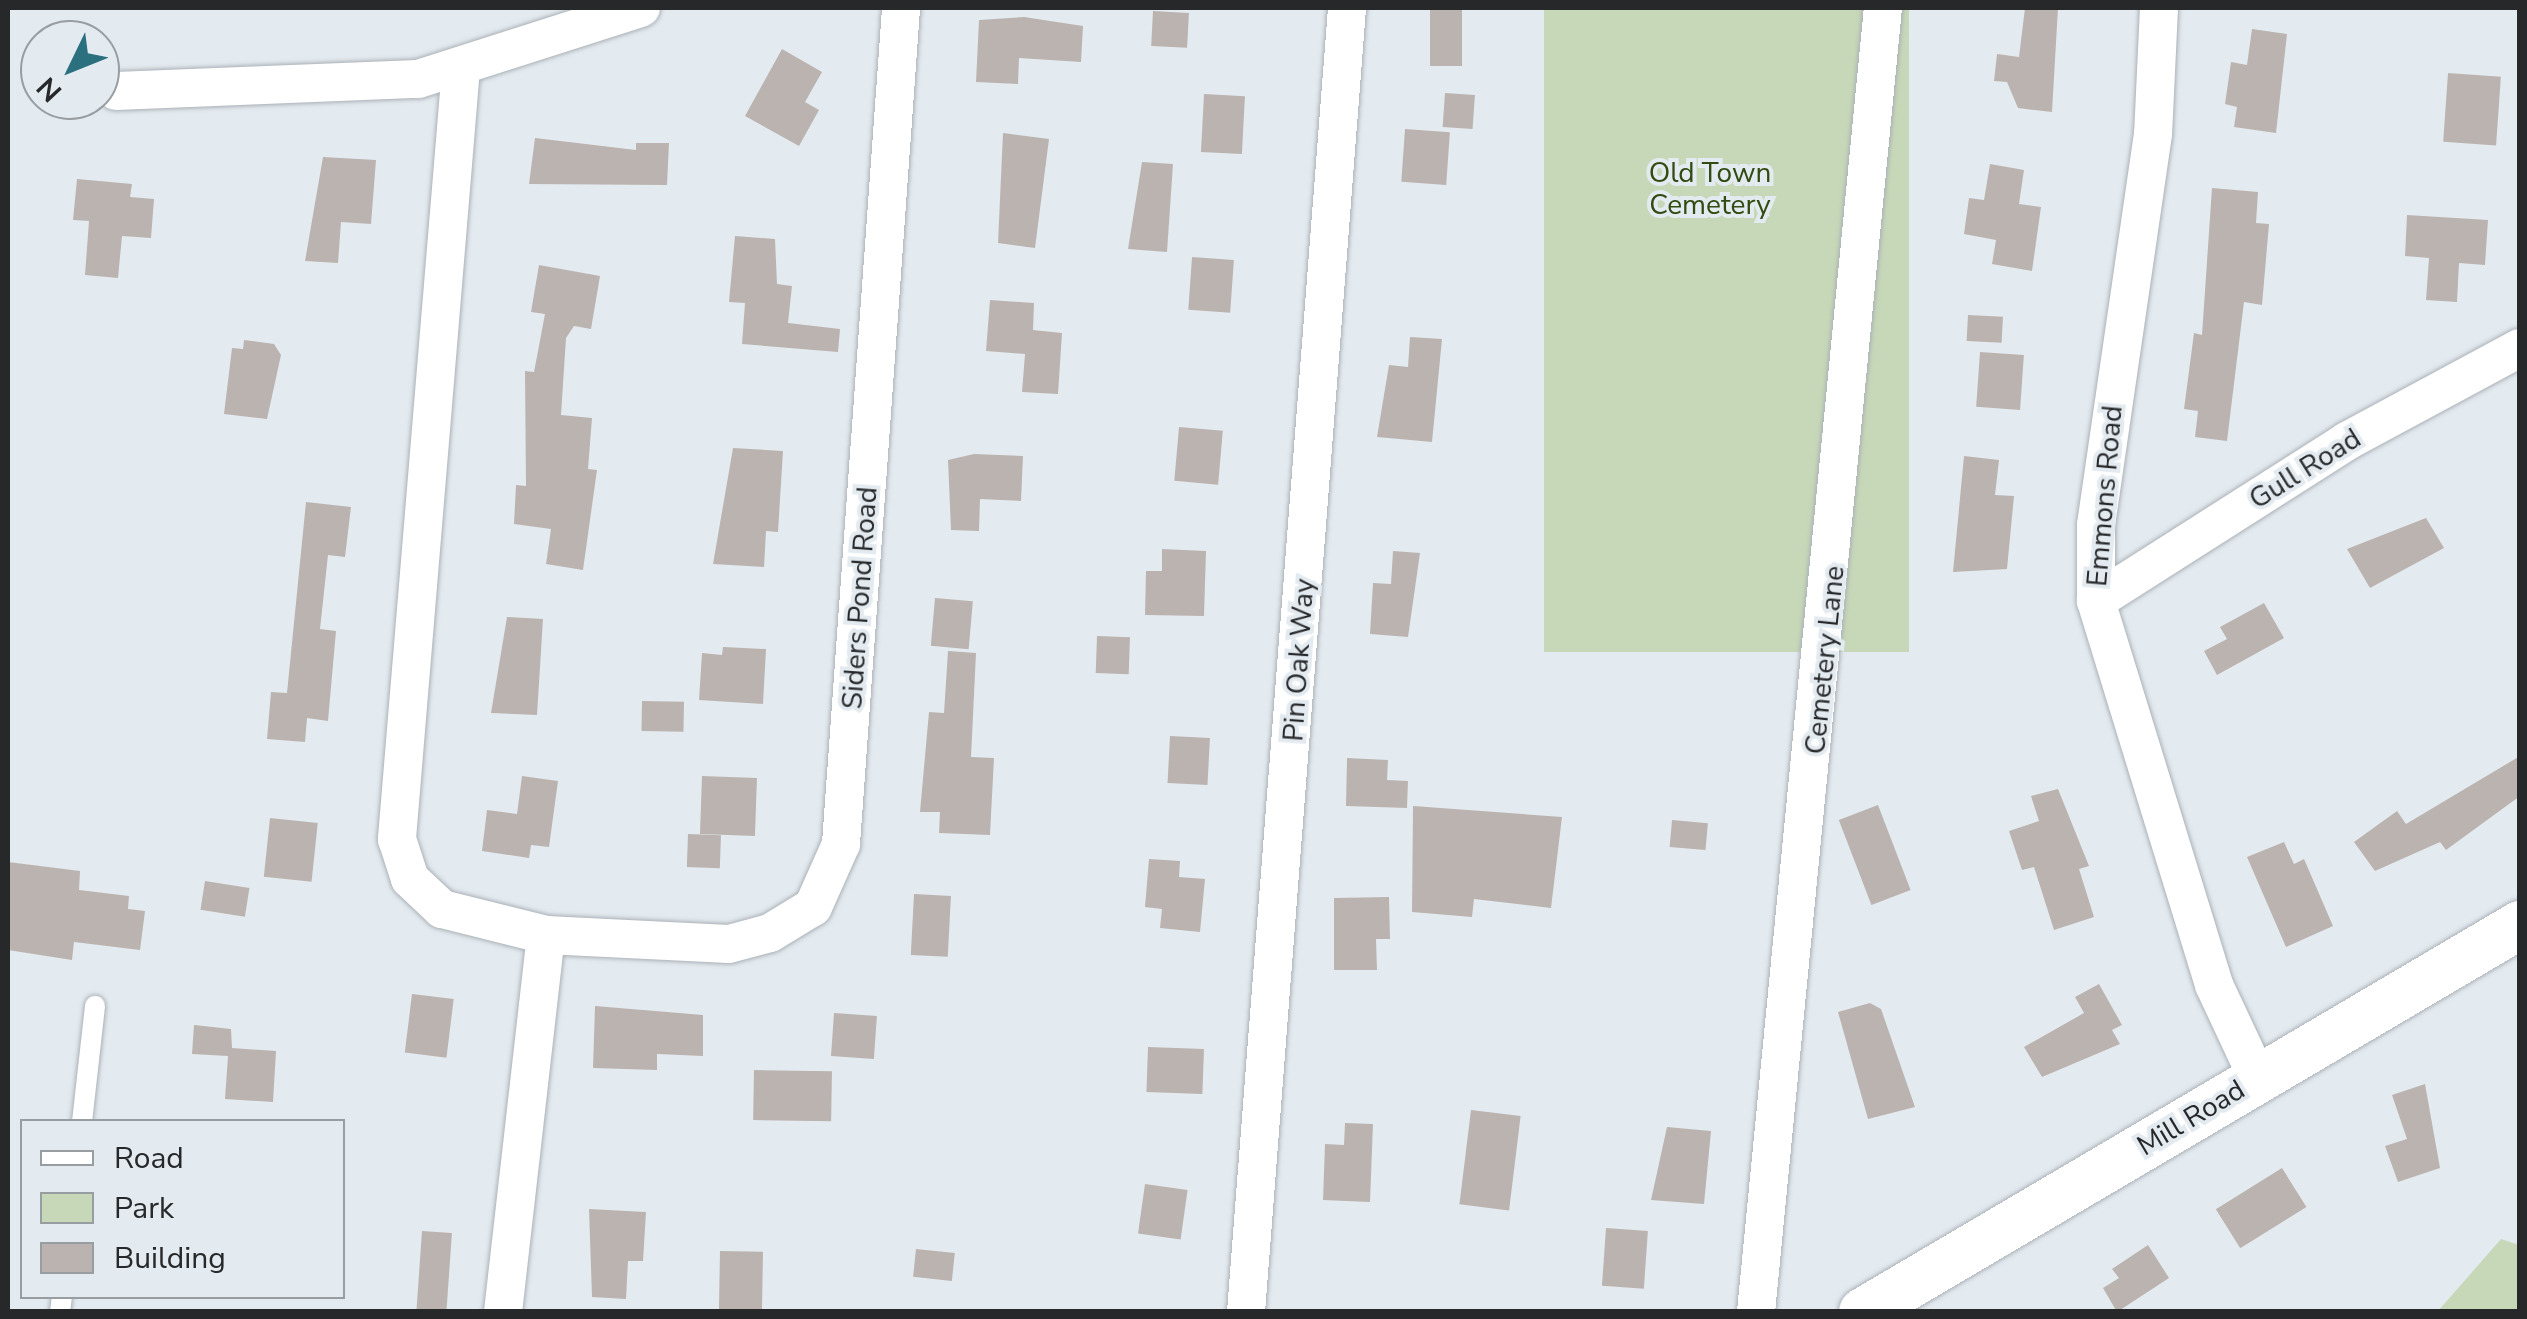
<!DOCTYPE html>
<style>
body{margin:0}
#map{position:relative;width:2527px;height:1319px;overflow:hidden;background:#e4ebf0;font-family:"Nunito Sans",sans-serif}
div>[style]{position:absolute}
.green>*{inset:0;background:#c7d8b8;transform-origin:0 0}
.building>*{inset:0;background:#bbb3af;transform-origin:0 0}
.roads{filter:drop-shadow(0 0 2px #abb1b7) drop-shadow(0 0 2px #abb1b7)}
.service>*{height:20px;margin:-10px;padding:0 10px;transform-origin:10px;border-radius:10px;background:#fff}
.minor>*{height:38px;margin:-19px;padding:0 19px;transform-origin:19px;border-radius:19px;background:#fff}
.tertiary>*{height:48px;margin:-24px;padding:0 24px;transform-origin:24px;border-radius:24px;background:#fff}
span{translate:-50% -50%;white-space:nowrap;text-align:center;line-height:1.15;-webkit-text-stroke:8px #e4ebf0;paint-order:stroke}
.park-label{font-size:28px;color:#314b10}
.street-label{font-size:28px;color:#26282a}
.frame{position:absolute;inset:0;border:10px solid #26282a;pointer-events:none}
.legend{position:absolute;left:20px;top:1119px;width:325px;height:180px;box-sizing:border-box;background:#e4ebf0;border:2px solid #989da1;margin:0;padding:12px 18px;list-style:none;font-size:30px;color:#26282a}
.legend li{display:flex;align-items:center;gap:20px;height:50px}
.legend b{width:50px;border:2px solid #989da1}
.north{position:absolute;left:20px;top:20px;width:100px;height:100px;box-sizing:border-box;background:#e4ebf0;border:2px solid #989da1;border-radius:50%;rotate:227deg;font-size:28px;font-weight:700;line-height:40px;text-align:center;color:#26282a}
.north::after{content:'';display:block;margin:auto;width:35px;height:45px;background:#2b707f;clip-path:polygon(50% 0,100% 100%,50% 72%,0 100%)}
</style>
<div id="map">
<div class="green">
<div style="left:1544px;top:8px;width:365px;height:644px"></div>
<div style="clip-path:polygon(2501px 1239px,2519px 1245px,2519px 1311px,2438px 1311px)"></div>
</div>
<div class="building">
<div style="left:1430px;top:8px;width:32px;height:58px"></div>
<div style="clip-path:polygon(2025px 8px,2058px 8px,2052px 112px,2018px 108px,2007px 82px,1994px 81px,1997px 54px,2019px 57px)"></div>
<div style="left:1153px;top:11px;width:36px;height:35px;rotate:3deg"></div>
<div style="clip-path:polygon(1024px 17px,1083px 26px,1081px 62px,1019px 58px,1018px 84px,976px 82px,979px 20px)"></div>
<div style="clip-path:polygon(2252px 29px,2287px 34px,2276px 133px,2234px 127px,2237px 107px,2225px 104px,2231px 62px,2247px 65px)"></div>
<div style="clip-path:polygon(782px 49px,822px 72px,805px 102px,819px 110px,799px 146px,745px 116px)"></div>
<div style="left:2448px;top:73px;width:53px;height:69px;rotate:4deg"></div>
<div style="left:1445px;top:93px;width:30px;height:34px;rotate:4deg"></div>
<div style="left:1204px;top:94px;width:41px;height:58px;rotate:3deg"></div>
<div style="left:1405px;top:129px;width:45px;height:53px;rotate:4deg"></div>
<div style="clip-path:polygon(1003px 133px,1049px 139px,1035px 248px,998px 243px)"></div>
<div style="clip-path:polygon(535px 138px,636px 150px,636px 143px,669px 143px,667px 185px,529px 184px)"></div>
<div style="clip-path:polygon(323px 157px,376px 160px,371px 224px,341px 222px,338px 263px,305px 261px)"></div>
<div style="clip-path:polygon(1142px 162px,1173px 164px,1167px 252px,1128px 249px)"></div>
<div style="clip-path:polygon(1990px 164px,2024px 170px,2019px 204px,2041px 207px,2032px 271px,1992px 264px,1996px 240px,1964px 234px,1969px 198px,1984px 200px)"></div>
<div style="clip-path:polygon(77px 179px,132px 184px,130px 197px,154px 199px,151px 238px,122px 236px,118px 278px,85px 275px,89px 221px,73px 220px)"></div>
<div style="clip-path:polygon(2212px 188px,2258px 192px,2256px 223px,2269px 224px,2262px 305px,2244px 302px,2227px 441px,2195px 437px,2198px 411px,2184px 409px,2194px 333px,2202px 335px)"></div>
<div style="clip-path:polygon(2407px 215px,2488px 220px,2485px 265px,2459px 263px,2457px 302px,2426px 300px,2429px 258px,2405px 256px)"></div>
<div style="clip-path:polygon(735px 236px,775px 239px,777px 284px,792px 286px,788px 323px,840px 329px,838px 352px,742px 344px,745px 303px,729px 302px)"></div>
<div style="left:1192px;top:257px;width:42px;height:53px;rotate:4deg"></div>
<div style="clip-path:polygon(539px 265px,600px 276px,591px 329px,574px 326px,566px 338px,561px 415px,592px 418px,588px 469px,597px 470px,583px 570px,546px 564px,551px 529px,514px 524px,516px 485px,526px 486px,525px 371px,534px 372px,545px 314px,531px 312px)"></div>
<div style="clip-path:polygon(990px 300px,1034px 303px,1033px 330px,1062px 333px,1058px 394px,1022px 392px,1025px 354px,986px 351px)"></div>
<div style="left:1968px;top:315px;width:35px;height:26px;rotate:3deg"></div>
<div style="clip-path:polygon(1410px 337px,1442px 339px,1432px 442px,1377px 437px,1389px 365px,1408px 367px)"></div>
<div style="clip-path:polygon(244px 340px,274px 344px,281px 355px,267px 419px,224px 414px,232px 348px,243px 349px)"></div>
<div style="left:1980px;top:352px;width:44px;height:55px;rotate:4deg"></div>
<div style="left:1179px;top:427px;width:44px;height:54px;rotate:5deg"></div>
<div style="clip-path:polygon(733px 448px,783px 451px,778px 532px,766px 531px,764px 567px,713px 564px)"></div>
<div style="clip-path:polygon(974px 454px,1023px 456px,1021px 501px,980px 499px,979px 531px,951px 530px,948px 460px)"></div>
<div style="clip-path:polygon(1964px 456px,1999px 460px,1995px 495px,2014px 496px,2007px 569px,1953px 572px)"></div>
<div style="clip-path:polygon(306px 502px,351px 507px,345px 557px,328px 555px,320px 629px,336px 631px,328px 721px,307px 718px,305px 742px,267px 739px,271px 692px,287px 693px)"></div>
<div style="clip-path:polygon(2426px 518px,2444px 548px,2370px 588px,2347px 549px)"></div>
<div style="clip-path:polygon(1162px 549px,1206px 551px,1204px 616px,1145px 615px,1146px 571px,1162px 571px)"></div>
<div style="clip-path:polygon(1393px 551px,1420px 553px,1408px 637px,1370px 634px,1373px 583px,1391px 584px)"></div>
<div style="left:935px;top:598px;width:38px;height:48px;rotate:5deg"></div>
<div style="clip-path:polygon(2264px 603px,2284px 638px,2217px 675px,2204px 651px,2227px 639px,2220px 627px)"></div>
<div style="clip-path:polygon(507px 617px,543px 619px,537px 715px,491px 713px)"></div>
<div style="left:1097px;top:636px;width:33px;height:37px;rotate:2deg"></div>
<div style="clip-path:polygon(723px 647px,766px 649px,763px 704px,699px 700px,702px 653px,722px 655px)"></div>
<div style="clip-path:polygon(948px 651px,976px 653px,971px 757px,994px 758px,990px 835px,939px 833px,940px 812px,920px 812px,929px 712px,944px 713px)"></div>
<div style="left:642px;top:701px;width:42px;height:30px;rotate:1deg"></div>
<div style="left:1170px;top:736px;width:40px;height:47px;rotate:3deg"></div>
<div style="clip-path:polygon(2520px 756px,2520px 796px,2446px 850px,2440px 842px,2375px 871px,2354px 842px,2397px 811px,2406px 824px)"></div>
<div style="clip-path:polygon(1347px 758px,1388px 760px,1387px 780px,1408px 781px,1407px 808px,1346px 806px)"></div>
<div style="clip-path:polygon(522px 776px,558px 781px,549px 847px,531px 845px,529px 858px,482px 851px,487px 810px,517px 814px)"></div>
<div style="left:702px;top:776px;width:55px;height:58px;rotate:2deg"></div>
<div style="clip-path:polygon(2058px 789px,2089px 866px,2079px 869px,2094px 917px,2054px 930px,2034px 867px,2022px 870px,2009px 831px,2039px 821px,2031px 796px)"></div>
<div style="left:1878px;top:805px;width:91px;height:42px;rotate:69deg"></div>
<div style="clip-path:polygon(1413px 806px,1562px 817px,1551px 908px,1474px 899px,1472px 917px,1412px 912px)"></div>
<div style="left:270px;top:818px;width:48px;height:59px;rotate:6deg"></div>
<div style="left:1672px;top:820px;width:36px;height:27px;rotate:5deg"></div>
<div style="left:688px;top:834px;width:33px;height:33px;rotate:2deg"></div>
<div style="clip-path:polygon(2284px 842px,2294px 864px,2304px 859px,2333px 926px,2286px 947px,2247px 857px)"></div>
<div style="clip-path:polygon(1149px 859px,1180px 861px,1179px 877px,1205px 879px,1200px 932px,1160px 928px,1162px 909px,1145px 907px)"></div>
<div style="clip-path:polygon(8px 862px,80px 871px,79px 890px,129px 896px,128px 909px,145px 911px,140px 950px,74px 942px,72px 960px,8px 950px)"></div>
<div style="left:205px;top:881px;width:45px;height:29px;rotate:9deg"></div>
<div style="left:914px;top:894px;width:37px;height:61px;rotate:3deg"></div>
<div style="clip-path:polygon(1389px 897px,1390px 939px,1376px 939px,1377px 970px,1334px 970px,1334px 898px)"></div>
<div style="clip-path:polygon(2099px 984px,2122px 1025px,2112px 1030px,2120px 1044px,2042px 1077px,2024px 1047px,2084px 1013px,2075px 997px)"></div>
<div style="left:412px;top:994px;width:42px;height:59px;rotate:7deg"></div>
<div style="clip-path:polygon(1870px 1003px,1881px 1009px,1915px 1107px,1868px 1119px,1838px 1012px)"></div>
<div style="clip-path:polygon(595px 1006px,703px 1015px,703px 1056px,657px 1054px,657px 1070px,593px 1068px)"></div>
<div style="left:834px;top:1013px;width:43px;height:43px;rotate:4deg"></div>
<div style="clip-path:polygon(194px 1025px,231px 1029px,232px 1048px,276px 1051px,273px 1102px,225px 1099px,228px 1056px,192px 1054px)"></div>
<div style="left:1148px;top:1047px;width:56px;height:45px;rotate:2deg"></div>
<div style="left:754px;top:1070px;width:78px;height:50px;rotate:1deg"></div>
<div style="clip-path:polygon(2425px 1084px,2440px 1168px,2398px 1182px,2385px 1146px,2407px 1139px,2392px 1095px)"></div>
<div style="left:1471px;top:1110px;width:50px;height:95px;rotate:7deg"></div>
<div style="clip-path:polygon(1345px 1123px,1373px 1124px,1370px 1202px,1323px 1200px,1325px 1144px,1344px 1145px)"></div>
<div style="clip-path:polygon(1667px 1127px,1711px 1131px,1704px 1204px,1651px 1200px)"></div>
<div style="left:2282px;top:1168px;width:46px;height:78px;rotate:58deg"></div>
<div style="left:1145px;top:1184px;width:43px;height:50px;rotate:8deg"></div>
<div style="clip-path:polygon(589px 1209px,646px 1212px,643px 1261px,628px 1261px,626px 1299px,592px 1297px)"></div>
<div style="left:1606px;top:1228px;width:42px;height:58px;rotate:4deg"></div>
<div style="left:422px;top:1231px;width:30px;height:81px;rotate:4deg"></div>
<div style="clip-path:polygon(2148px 1245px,2169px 1278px,2117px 1312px,2103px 1288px,2119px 1278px,2112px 1269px)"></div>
<div style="left:916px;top:1249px;width:39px;height:28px;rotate:6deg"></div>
<div style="left:720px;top:1251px;width:43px;height:61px;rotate:1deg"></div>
</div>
<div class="roads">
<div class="service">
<div style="left:82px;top:1122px;width:117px;rotate:-83.6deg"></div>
<div style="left:60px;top:1312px;width:16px;rotate:-83deg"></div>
</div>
<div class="minor">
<div style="left:2159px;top:8px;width:126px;rotate:92.7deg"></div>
<div style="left:2153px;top:134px;width:395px;rotate:98.3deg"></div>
<div style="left:2096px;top:525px;width:76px;rotate:90deg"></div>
<div style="left:2096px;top:601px;width:402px;rotate:72.9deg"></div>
<div style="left:2214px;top:985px;width:104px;rotate:64.9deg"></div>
<div style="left:461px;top:68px;width:774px;rotate:94.75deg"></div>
<div style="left:397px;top:839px;width:42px;rotate:72deg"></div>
<div style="left:410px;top:879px;width:44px;rotate:43.2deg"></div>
<div style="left:442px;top:909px;width:107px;rotate:14deg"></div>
<div style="left:116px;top:91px;width:302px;rotate:-2.3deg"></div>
<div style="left:418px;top:79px;width:234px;rotate:-17.7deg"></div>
<div style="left:2096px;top:601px;width:298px;rotate:-32.5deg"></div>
<div style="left:2347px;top:441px;width:196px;rotate:-28.3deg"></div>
<div style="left:503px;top:1312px;width:379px;rotate:-83.5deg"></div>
<div style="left:546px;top:935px;width:183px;rotate:2.8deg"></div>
<div style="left:729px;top:944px;width:42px;rotate:-15deg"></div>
<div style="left:770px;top:933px;width:50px;rotate:-31.2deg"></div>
<div style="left:813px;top:907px;width:69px;rotate:-66deg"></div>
<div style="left:841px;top:844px;width:838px;rotate:-85.89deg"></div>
<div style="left:1246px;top:1312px;width:1308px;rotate:-85.57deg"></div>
<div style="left:1756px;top:1312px;width:1310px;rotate:-84.44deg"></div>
</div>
<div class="tertiary">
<div style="left:1863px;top:1312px;width:763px;rotate:-30.5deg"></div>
</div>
</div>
<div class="park-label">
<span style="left:1710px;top:189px">Old Town<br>Cemetery</span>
</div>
<div class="street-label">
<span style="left:2305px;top:469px;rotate:-32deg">Gull Road</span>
<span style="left:2105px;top:496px;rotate:-85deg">Emmons Road</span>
<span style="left:860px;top:598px;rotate:-86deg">Siders Pond Road</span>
<span style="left:1299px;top:660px;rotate:-86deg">Pin Oak Way</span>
<span style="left:1825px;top:660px;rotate:-84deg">Cemetery Lane</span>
<span style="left:2191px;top:1118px;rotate:-31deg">Mill Road</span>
</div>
<div class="frame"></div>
<ul class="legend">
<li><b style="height:12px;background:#fff"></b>Road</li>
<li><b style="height:28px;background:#c7d8b8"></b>Park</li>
<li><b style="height:28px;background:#bbb3af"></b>Building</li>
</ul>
<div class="north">N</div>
</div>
